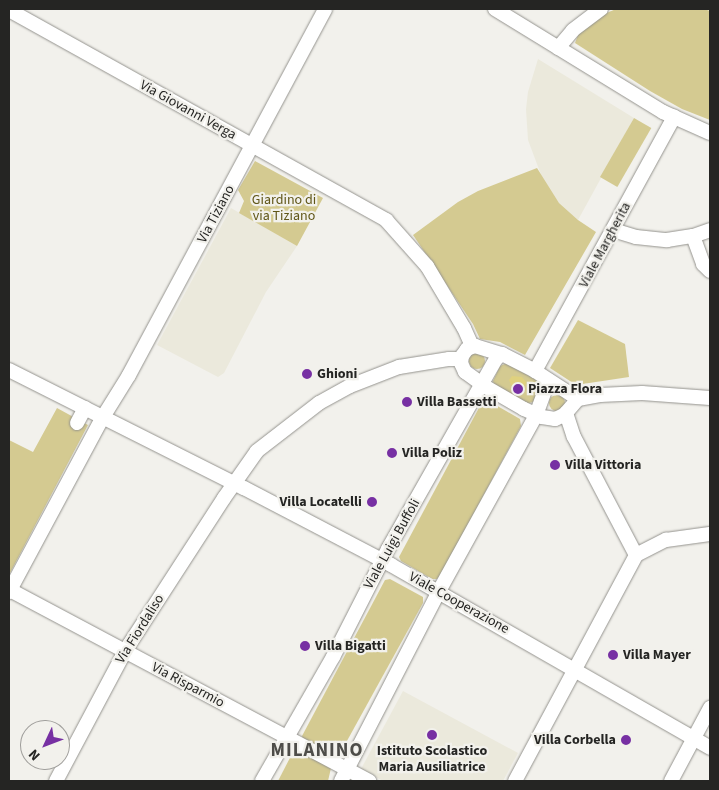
<!DOCTYPE html>
<style>
body{margin:0}
#map{position:relative;width:719px;height:790px;overflow:hidden;background:#f2f1ec;font-family:"Source Sans 3",sans-serif}
div>[style]{position:absolute}
.built>*{inset:0;background:#ebe9dc}
.green>*{inset:0;background:#d4ca91;transform-origin:0 0}
.round{border-radius:50%}
.water>*{inset:0;background:#dfd17f}
.roads{filter:drop-shadow(0 0 1px #94938e) drop-shadow(0 0 1px #94938e)}
.minor>*{height:14px;margin:-7px;padding:0 7px;transform-origin:7px;border-radius:7px;background:#fff}
.dots>*{width:14px;height:14px;translate:-50% -50%;box-sizing:border-box;border:2px solid #f2f1ec;border-radius:50%}
span{translate:-50% -50%;white-space:nowrap;text-align:center;line-height:1.15;-webkit-text-stroke:4.5px #f2f1ec;paint-order:stroke}
.street-label{font-size:14px;color:#252523}
.park-label{font-size:14px;color:#605618}
.poi-label{font-size:14px;color:#252523;font-weight:700}
.left{translate:0 -50%;text-align:left}
.right{translate:-100% -50%;text-align:right}
.district-label{font-size:19px;color:#4e4d49;font-weight:700;letter-spacing:1px}
.frame{position:absolute;inset:0;border:10px solid #252523;pointer-events:none}
.north{position:absolute;left:20px;top:720px;width:50px;height:50px;box-sizing:border-box;background:#f2f1ec;border:1px solid #a09f9c;border-radius:50%;rotate:227deg;font-size:14px;font-weight:700;line-height:20px;text-align:center;color:#252523}
.north::after{content:'';display:block;margin:auto;width:18px;height:22px;background:#7730a3;clip-path:polygon(50% 0,100% 100%,50% 72%,0 100%)}
</style>
<div id="map">
<div class="built">
<div style="clip-path:polygon(538px 59px,634px 118px,578px 220px,559px 203px,543px 180px,528px 140px,526px 109px,528px 92px)"></div>
<div style="clip-path:polygon(231px 208px,297px 246px,266px 292px,224px 373px,218px 377px,157px 345px)"></div>
<div style="clip-path:polygon(403px 691px,518px 753px,503px 781px,383px 781px,361px 769px)"></div>
</div>
<div class="green">
<div style="clip-path:polygon(616px 9px,704px 9px,710px 11px,710px 120px,682px 109px,650px 91px,575px 43px,578px 35px,602px 15px)"></div>
<div style="left:634px;top:118px;width:20px;height:68px;rotate:30deg"></div>
<div style="clip-path:polygon(255px 161px,323px 198px,297px 246px,239px 213px,244px 201px,238px 190px)"></div>
<div style="clip-path:polygon(537px 168px,559px 203px,578px 220px,596px 232px,525px 355px,500px 342px,480px 339px,473px 324px,413px 235px,458px 202px,478px 191px)"></div>
<div style="clip-path:polygon(578px 320px,625px 344px,629px 377px,576px 385px,550px 368px)"></div>
<div class="round" style="left:469px;top:353px;width:16px;height:16px"></div>
<div style="clip-path:polygon(507px 363px,541px 383px,542px 387px,533px 402px,525px 404px,494px 385px,493px 381px,500px 366px)"></div>
<div class="round" style="left:549px;top:395px;width:16px;height:16px"></div>
<div style="clip-path:polygon(487px 400px,520px 419px,521px 426px,440px 576px,437px 579px,432px 579px,401px 561px,399px 557px,481px 404px)"></div>
<div style="clip-path:polygon(57px 408px,88px 425px,9px 575px,9px 440px,33px 452px)"></div>
<div style="clip-path:polygon(390px 579px,423px 597px,423px 603px,337px 759px,303px 741px,302px 736px,385px 580px)"></div>
<div style="clip-path:polygon(298px 750px,331px 768px,328px 781px,278px 781px,293px 752px)"></div>
</div>
<div class="water">
<div style="clip-path:polygon(512px 376px,522px 377px,526px 382px,524px 389px,519px 390px,511px 385px,509px 380px)"></div>
</div>
<div class="roads">
<div class="minor">
<div style="left:495px;top:9px;width:197px;rotate:31.5deg"></div>
<div style="left:663px;top:112px;width:51px;rotate:24.1deg"></div>
<div style="left:9px;top:10px;width:432px;rotate:29.1deg"></div>
<div style="left:386px;top:220px;width:62px;rotate:48.3deg"></div>
<div style="left:427px;top:266px;width:72px;rotate:59.2deg"></div>
<div style="left:464px;top:328px;width:20px;rotate:66deg"></div>
<div style="left:558px;top:48px;width:23px;rotate:-50deg"></div>
<div style="left:573px;top:30px;width:35px;rotate:-37deg"></div>
<div style="left:613px;top:230px;width:24px;rotate:17deg"></div>
<div style="left:636px;top:237px;width:31px;rotate:6deg"></div>
<div style="left:667px;top:240px;width:26px;rotate:-9deg"></div>
<div style="left:693px;top:236px;width:18px;rotate:-19deg"></div>
<div style="left:693px;top:236px;width:30px;rotate:70deg"></div>
<div style="left:703px;top:264px;width:10px;rotate:45deg"></div>
<div style="left:475px;top:346px;width:28px;rotate:17deg"></div>
<div style="left:502px;top:354px;width:37px;rotate:27deg"></div>
<div style="left:535px;top:371px;width:51px;rotate:33.1deg"></div>
<div style="left:578px;top:399px;width:21px;rotate:131deg"></div>
<div style="left:564px;top:415px;width:10px;rotate:156deg"></div>
<div style="left:555px;top:419px;width:13px;rotate:-171deg"></div>
<div style="left:542px;top:417px;width:20px;rotate:-156deg"></div>
<div style="left:524px;top:409px;width:44px;rotate:-149.9deg"></div>
<div style="left:486px;top:387px;width:26px;rotate:-144deg"></div>
<div style="left:465px;top:372px;width:10px;rotate:-114deg"></div>
<div style="left:461px;top:363px;width:7px;rotate:-82deg"></div>
<div style="left:462px;top:356px;width:9px;rotate:-54deg"></div>
<div style="left:467px;top:349px;width:9px;rotate:-21deg"></div>
<div style="left:9px;top:370px;width:263px;rotate:26.7deg"></div>
<div style="left:244px;top:488px;width:166px;rotate:27.6deg"></div>
<div style="left:391px;top:565px;width:368px;rotate:29.8deg"></div>
<div style="left:535px;top:371px;width:290px;rotate:-61.3deg"></div>
<div style="left:578px;top:399px;width:22px;rotate:-10deg"></div>
<div style="left:600px;top:395px;width:42px;rotate:-2.7deg"></div>
<div style="left:642px;top:393px;width:68px;rotate:4.2deg"></div>
<div style="left:566px;top:413px;width:25px;rotate:72deg"></div>
<div style="left:574px;top:437px;width:133px;rotate:62.3deg"></div>
<div style="left:77px;top:423px;width:17px;rotate:-62deg"></div>
<div style="left:10px;top:590px;width:407px;rotate:28deg"></div>
<div style="left:9px;top:592px;width:199px;rotate:-61.8deg"></div>
<div style="left:103px;top:417px;width:49px;rotate:-58.2deg"></div>
<div style="left:129px;top:375px;width:415px;rotate:-61.8deg"></div>
<div style="left:56px;top:781px;width:147px;rotate:-62deg"></div>
<div style="left:125px;top:651px;width:182px;rotate:-57.1deg"></div>
<div style="left:224px;top:498px;width:57px;rotate:-54.9deg"></div>
<div style="left:257px;top:451px;width:78px;rotate:-37.7deg"></div>
<div style="left:319px;top:403px;width:35px;rotate:-29deg"></div>
<div style="left:350px;top:386px;width:53px;rotate:-21.2deg"></div>
<div style="left:399px;top:367px;width:51px;rotate:-9.1deg"></div>
<div style="left:449px;top:359px;width:12px"></div>
<div style="left:262px;top:781px;width:143px;rotate:-60.2deg"></div>
<div style="left:333px;top:657px;width:121px;rotate:-63deg"></div>
<div style="left:388px;top:549px;width:219px;rotate:-60.4deg"></div>
<div style="left:496px;top:359px;width:8px;rotate:-40deg"></div>
<div style="left:341px;top:781px;width:214px;rotate:-62.7deg"></div>
<div style="left:439px;top:591px;width:201px;rotate:-61.1deg"></div>
<div style="left:536px;top:415px;width:37px;rotate:-70deg"></div>
<div style="left:515px;top:781px;width:256px;rotate:-61.8deg"></div>
<div style="left:636px;top:555px;width:34px;rotate:-27deg"></div>
<div style="left:666px;top:540px;width:44px;rotate:-7.8deg"></div>
<div style="left:671px;top:781px;width:83px;rotate:-61.9deg"></div>
</div>
</div>
<div class="dots">
<div style="left:307px;top:374px;background:#7730a3"></div>
<div style="left:518px;top:389px;background:#7730a3"></div>
<div style="left:407px;top:402px;background:#7730a3"></div>
<div style="left:392px;top:453px;background:#7730a3"></div>
<div style="left:555px;top:465px;background:#7730a3"></div>
<div style="left:372px;top:502px;background:#7730a3"></div>
<div style="left:305px;top:646px;background:#7730a3"></div>
<div style="left:613px;top:655px;background:#7730a3"></div>
<div style="left:432px;top:735px;background:#7730a3"></div>
<div style="left:626px;top:740px;background:#7730a3"></div>
</div>
<div class="street-label">
<span style="left:188px;top:110px;rotate:29deg">Via Giovanni Verga</span>
<span style="left:216px;top:214px;rotate:-62deg">Via Tiziano</span>
<span style="left:605px;top:245px;rotate:-62deg">Viale Margherita</span>
<span style="left:392px;top:544px;rotate:-61deg">Viale Luigi Buffoli</span>
<span style="left:459px;top:603px;rotate:29deg">Viale Cooperazione</span>
<span style="left:140px;top:629px;rotate:-58deg">Via Fiordaliso</span>
<span style="left:188px;top:685px;rotate:28deg">Via Risparmio</span>
</div>
<div class="park-label">
<span style="left:284px;top:208px">Giardino di<br>via Tiziano</span>
</div>
<div class="poi-label">
<span class="left" style="left:317px;top:374px">Ghioni</span>
<span class="left" style="left:528px;top:389px">Piazza Flora</span>
<span class="left" style="left:417px;top:402px">Villa Bassetti</span>
<span class="left" style="left:402px;top:453px">Villa Poliz</span>
<span class="left" style="left:565px;top:465px">Villa Vittoria</span>
<span class="right" style="left:362px;top:502px">Villa Locatelli</span>
<span class="left" style="left:315px;top:646px">Villa Bigatti</span>
<span class="left" style="left:623px;top:655px">Villa Mayer</span>
<span class="right" style="left:616px;top:740px">Villa Corbella</span>
<span style="left:432px;top:759px">Istituto Scolastico<br>Maria Ausiliatrice</span>
</div>
<div class="district-label">
<span style="left:317px;top:751px">MILANINO</span>
</div>
<div class="frame"></div>
<div class="north">N</div>
</div>
